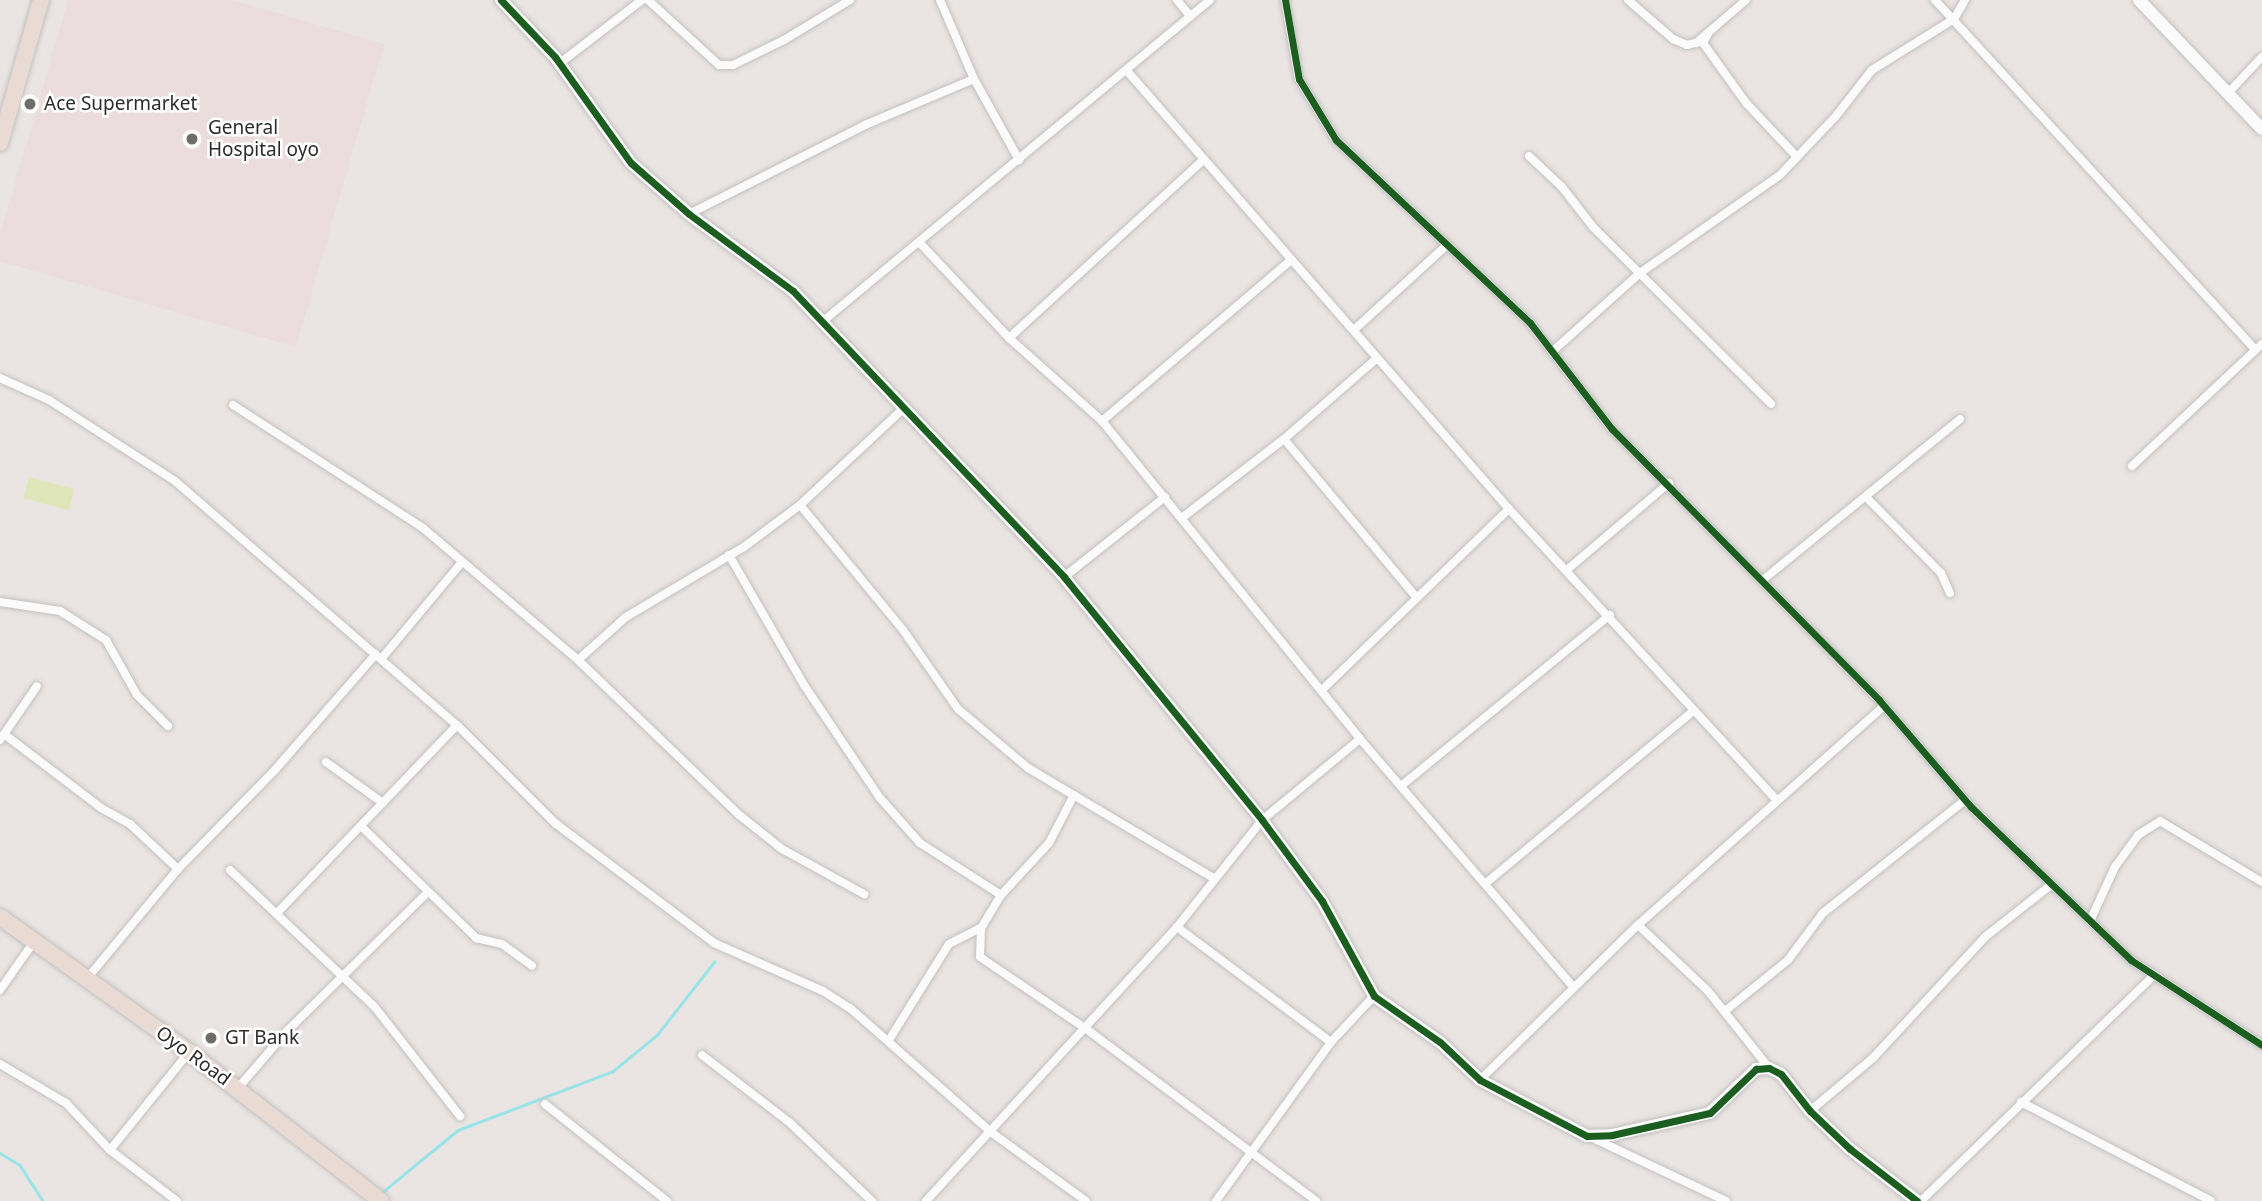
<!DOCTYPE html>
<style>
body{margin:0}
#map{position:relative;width:2262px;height:1201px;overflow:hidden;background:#eae5e2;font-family:"Noto Sans",sans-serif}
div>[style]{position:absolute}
.medical>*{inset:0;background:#ebdcde}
.pitch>*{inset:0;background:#dfe7ba;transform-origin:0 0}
.stream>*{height:2.5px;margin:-1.25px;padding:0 1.25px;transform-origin:1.25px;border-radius:1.25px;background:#98e4e9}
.roads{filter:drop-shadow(0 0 2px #c2c1c1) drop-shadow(0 0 2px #c2c1c1)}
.street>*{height:8px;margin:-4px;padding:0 4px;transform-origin:4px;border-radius:4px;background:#fcfbfb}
.secondary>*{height:12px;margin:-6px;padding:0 6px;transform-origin:6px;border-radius:6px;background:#fcfbfb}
.highway>*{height:16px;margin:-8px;padding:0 8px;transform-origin:8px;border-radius:8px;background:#e9dad4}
.cycleway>*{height:7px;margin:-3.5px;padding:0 3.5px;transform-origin:3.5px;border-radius:3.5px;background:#1b5e20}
.dots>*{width:19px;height:19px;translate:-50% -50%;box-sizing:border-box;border:4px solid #fff;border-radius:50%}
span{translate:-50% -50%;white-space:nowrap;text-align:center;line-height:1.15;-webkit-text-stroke:5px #fff;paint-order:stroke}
.poi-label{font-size:19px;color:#2c2c2c}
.left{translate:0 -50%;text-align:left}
.street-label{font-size:19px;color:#2c2c2c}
</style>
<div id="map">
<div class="medical">
<div style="clip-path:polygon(68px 0,232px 0,384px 44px,296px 347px,0 261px,0 235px)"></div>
</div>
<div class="pitch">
<div style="left:29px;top:477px;width:47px;height:22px;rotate:15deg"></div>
</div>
<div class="stream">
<div style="left:0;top:1153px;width:23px;rotate:31deg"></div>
<div style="left:20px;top:1165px;width:43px;rotate:57.4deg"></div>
<div style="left:380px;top:1194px;width:101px;rotate:-39.4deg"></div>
<div style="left:458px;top:1130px;width:166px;rotate:-20.8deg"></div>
<div style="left:613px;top:1071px;width:57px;rotate:-39.3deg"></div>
<div style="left:657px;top:1035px;width:93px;rotate:-52deg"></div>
</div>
<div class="roads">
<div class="street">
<div style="left:648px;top:0;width:96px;rotate:42.5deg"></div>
<div style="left:719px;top:65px;width:14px"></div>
<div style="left:733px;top:65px;width:57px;rotate:-26.1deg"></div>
<div style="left:784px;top:40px;width:77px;rotate:-31.2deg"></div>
<div style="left:940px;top:0;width:86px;rotate:66.7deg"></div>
<div style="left:974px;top:79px;width:93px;rotate:60.9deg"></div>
<div style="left:1177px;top:0;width:21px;rotate:51deg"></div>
<div style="left:1285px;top:0;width:80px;rotate:80deg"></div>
<div style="left:1299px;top:79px;width:71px;rotate:58.8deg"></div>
<div style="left:1336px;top:140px;width:267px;rotate:43.3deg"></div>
<div style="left:1530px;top:323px;width:134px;rotate:52.3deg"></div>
<div style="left:1612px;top:429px;width:380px;rotate:45.4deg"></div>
<div style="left:1879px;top:700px;width:141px;rotate:49.3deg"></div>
<div style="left:1971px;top:807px;width:221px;rotate:43.7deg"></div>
<div style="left:2131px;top:960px;width:156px;rotate:33deg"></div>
<div style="left:1628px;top:0;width:60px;rotate:40.9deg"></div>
<div style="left:1673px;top:39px;width:15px;rotate:23deg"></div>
<div style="left:1687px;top:45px;width:9px;rotate:-13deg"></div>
<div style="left:1696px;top:43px;width:66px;rotate:-40.7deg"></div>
<div style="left:1935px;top:0;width:473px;rotate:47.5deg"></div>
<div style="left:1709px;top:32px;width:13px;rotate:119deg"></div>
<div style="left:1703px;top:43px;width:75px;rotate:54.2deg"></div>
<div style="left:1747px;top:104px;width:73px;rotate:46.7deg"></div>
<div style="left:560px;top:63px;width:103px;rotate:-37.5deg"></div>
<div style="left:1128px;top:72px;width:580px;rotate:48.92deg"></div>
<div style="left:1509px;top:509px;width:394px;rotate:47.4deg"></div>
<div style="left:2229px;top:92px;width:48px;rotate:-46.7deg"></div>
<div style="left:1529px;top:156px;width:45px;rotate:43.2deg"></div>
<div style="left:1562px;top:187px;width:51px;rotate:52.2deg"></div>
<div style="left:1593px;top:227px;width:251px;rotate:44.8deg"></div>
<div style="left:689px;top:214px;width:197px;rotate:-26.8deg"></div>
<div style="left:865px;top:125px;width:118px;rotate:-22.9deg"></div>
<div style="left:919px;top:242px;width:132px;rotate:46.8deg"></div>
<div style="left:1009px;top:338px;width:125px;rotate:41.7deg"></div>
<div style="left:1102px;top:421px;width:409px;rotate:50.9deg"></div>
<div style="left:1360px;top:739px;width:327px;rotate:49.3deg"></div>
<div style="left:822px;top:322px;width:504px;rotate:-39.69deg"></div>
<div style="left:1355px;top:329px;width:123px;rotate:-42.4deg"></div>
<div style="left:1009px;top:338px;width:263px;rotate:-42.5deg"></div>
<div style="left:1554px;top:350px;width:115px;rotate:-41.8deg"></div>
<div style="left:1640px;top:273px;width:171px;rotate:-35deg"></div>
<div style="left:1780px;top:175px;width:81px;rotate:-46.5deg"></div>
<div style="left:1836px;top:116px;width:58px;rotate:-52deg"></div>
<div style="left:1872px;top:70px;width:97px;rotate:-31.9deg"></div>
<div style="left:1954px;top:19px;width:22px;rotate:-60deg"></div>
<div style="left:0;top:378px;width:54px;rotate:24.2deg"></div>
<div style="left:49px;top:400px;width:150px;rotate:32.7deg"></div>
<div style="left:175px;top:481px;width:373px;rotate:40.9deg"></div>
<div style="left:457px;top:725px;width:139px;rotate:45deg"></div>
<div style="left:555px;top:823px;width:199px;rotate:37deg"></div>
<div style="left:714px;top:943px;width:119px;rotate:23.8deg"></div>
<div style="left:823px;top:991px;width:33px;rotate:33deg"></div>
<div style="left:851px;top:1009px;width:186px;rotate:41.3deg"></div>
<div style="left:991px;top:1132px;width:117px;rotate:36deg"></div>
<div style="left:233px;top:405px;width:226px;rotate:32.9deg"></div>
<div style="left:423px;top:528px;width:204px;rotate:40.4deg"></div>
<div style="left:578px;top:660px;width:222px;rotate:43.9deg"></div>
<div style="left:738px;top:814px;width:56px;rotate:38.5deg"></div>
<div style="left:782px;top:849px;width:94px;rotate:28.8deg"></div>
<div style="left:1102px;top:421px;width:247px;rotate:-40.4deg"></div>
<div style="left:1284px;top:439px;width:207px;rotate:50.1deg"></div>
<div style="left:2132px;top:466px;width:178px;rotate:-43.2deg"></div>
<div style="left:1866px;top:497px;width:107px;rotate:45.4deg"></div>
<div style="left:1941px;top:573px;width:22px;rotate:66deg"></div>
<div style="left:800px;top:505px;width:162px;rotate:50.5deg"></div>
<div style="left:903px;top:630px;width:96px;rotate:55.2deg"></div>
<div style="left:958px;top:709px;width:92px;rotate:40.1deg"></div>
<div style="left:1028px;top:768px;width:217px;rotate:30.7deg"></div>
<div style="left:1183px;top:517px;width:128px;rotate:-37.7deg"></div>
<div style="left:1284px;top:439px;width:122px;rotate:-41deg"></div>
<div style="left:729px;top:555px;width:150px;rotate:60deg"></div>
<div style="left:804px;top:685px;width:136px;rotate:56.1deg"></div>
<div style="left:880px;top:798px;width:60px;rotate:48.4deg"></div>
<div style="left:920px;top:843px;width:96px;rotate:32.7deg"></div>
<div style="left:1568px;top:569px;width:133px;rotate:-40.4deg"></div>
<div style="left:1064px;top:577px;width:129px;rotate:-38.4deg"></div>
<div style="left:1764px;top:579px;width:253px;rotate:-39.2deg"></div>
<div style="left:0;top:602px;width:61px;rotate:8.5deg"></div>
<div style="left:60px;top:611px;width:54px;rotate:32.2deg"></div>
<div style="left:106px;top:640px;width:63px;rotate:60.6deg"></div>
<div style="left:137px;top:695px;width:44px;rotate:45deg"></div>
<div style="left:382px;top:658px;width:125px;rotate:-50.2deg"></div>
<div style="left:578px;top:660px;width:64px;rotate:-41.9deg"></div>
<div style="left:626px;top:617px;width:137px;rotate:-30.7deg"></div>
<div style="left:744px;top:547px;width:70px;rotate:-36.9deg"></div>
<div style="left:800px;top:505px;width:139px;rotate:-43deg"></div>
<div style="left:1323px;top:689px;width:259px;rotate:-44.1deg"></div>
<div style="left:4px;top:734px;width:122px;rotate:37.3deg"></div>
<div style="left:101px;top:808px;width:33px;rotate:29deg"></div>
<div style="left:130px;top:824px;width:66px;rotate:43.2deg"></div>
<div style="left:0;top:740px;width:65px;rotate:-55.6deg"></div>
<div style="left:326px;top:762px;width:70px;rotate:35.7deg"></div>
<div style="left:1401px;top:786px;width:270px;rotate:-39.3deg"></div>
<div style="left:1074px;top:795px;width:54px;rotate:117.5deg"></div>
<div style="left:1049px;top:843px;width:71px;rotate:132.7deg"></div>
<div style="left:1001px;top:895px;width:39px;rotate:121deg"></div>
<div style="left:981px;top:928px;width:29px;rotate:92deg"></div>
<div style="left:980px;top:957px;width:127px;rotate:34.1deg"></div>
<div style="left:1085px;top:1028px;width:289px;rotate:36.8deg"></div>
<div style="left:361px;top:826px;width:161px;rotate:44.2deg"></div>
<div style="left:476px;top:938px;width:27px;rotate:13deg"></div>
<div style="left:502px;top:944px;width:37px;rotate:36deg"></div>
<div style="left:230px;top:870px;width:198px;rotate:43.4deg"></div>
<div style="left:374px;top:1006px;width:140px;rotate:52deg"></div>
<div style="left:1486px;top:883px;width:268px;rotate:-39.7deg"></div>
<div style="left:277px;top:913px;width:260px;rotate:-46.2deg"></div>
<div style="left:2090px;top:921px;width:60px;rotate:-65.2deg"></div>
<div style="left:2115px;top:867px;width:39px;rotate:-54deg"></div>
<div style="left:2138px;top:835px;width:26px;rotate:-32deg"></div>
<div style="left:2160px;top:821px;width:119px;rotate:30.9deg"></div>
<div style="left:1638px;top:925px;width:96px;rotate:43.3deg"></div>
<div style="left:1708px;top:991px;width:98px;rotate:51.6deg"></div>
<div style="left:1177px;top:927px;width:192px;rotate:36.8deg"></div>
<div style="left:85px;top:981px;width:146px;rotate:-50.3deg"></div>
<div style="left:178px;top:869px;width:137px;rotate:-45.6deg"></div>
<div style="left:274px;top:771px;width:155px;rotate:-48.9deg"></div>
<div style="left:0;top:990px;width:57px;rotate:-54.9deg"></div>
<div style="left:1725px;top:1011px;width:81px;rotate:-39deg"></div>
<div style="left:1788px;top:960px;width:59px;rotate:-53.3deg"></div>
<div style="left:1823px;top:913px;width:181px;rotate:-38.5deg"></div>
<div style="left:889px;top:1040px;width:113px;rotate:-58deg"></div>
<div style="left:949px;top:944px;width:36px;rotate:-27deg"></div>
<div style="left:702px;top:1055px;width:110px;rotate:37.6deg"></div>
<div style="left:789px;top:1122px;width:115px;rotate:43.6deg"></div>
<div style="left:0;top:1064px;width:77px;rotate:30.6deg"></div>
<div style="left:66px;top:1103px;width:64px;rotate:46.9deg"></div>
<div style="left:110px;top:1150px;width:84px;rotate:37.3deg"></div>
<div style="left:1480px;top:1080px;width:221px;rotate:-44.5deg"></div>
<div style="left:1638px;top:925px;width:329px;rotate:-41.7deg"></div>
<div style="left:237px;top:1089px;width:78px;rotate:-49.2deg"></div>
<div style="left:288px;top:1030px;width:194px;rotate:-44.6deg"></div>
<div style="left:2021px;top:1102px;width:214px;rotate:27.5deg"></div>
<div style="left:545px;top:1104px;width:156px;rotate:38.5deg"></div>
<div style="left:1810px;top:1111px;width:82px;rotate:-40.1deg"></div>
<div style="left:1873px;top:1058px;width:165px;rotate:-47.2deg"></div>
<div style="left:1985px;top:937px;width:85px;rotate:-38.3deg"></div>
<div style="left:1593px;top:1138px;width:147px;rotate:25.3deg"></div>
<div style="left:110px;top:1150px;width:126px;rotate:-51.1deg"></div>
<div style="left:926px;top:1201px;width:372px;rotate:-47.5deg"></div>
<div style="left:1177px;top:927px;width:137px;rotate:-51.5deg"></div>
<div style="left:1262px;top:820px;width:127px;rotate:-39.6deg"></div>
<div style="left:1216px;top:1201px;width:196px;rotate:-54.1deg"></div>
<div style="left:1331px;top:1042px;width:63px;rotate:-46.9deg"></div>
<div style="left:1921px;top:1201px;width:322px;rotate:-44.1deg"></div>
</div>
<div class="secondary">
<div style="left:501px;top:0;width:79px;rotate:46.5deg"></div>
<div style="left:555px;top:57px;width:130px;rotate:54.4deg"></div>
<div style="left:631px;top:163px;width:77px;rotate:41.3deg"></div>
<div style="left:689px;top:214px;width:129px;rotate:36.5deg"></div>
<div style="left:793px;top:291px;width:394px;rotate:46.5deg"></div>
<div style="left:1064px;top:577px;width:313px;rotate:50.8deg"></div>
<div style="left:1262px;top:820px;width:101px;rotate:53.5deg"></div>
<div style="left:1322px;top:901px;width:108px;rotate:61.3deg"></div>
<div style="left:1374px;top:996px;width:80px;rotate:34.9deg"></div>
<div style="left:1440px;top:1042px;width:55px;rotate:43.5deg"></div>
<div style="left:1480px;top:1080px;width:121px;rotate:27.6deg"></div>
<div style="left:1587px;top:1136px;width:25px;rotate:-2deg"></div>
<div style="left:1612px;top:1135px;width:100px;rotate:-12.7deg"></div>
<div style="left:1710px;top:1113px;width:64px;rotate:-43.7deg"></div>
<div style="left:1756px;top:1069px;width:13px;rotate:-4deg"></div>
<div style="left:1769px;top:1068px;width:13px;rotate:27deg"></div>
<div style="left:1781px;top:1074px;width:47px;rotate:51.9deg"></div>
<div style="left:1810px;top:1111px;width:55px;rotate:43.5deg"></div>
<div style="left:1850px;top:1149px;width:85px;rotate:37.8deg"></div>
<div style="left:2139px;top:0;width:178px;rotate:46.4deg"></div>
</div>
<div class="highway">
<div style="left:0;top:143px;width:149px;rotate:-74deg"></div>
<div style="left:0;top:917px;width:232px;rotate:35.5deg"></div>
<div style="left:189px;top:1052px;width:243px;rotate:37.8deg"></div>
</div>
</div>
<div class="cycleway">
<div style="left:501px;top:0;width:79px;rotate:46.5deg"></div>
<div style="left:555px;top:57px;width:130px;rotate:54.4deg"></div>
<div style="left:631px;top:163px;width:77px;rotate:41.3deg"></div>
<div style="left:689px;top:214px;width:129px;rotate:36.5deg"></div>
<div style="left:793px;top:291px;width:394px;rotate:46.5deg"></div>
<div style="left:1064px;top:577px;width:313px;rotate:50.8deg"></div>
<div style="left:1262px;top:820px;width:101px;rotate:53.5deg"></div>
<div style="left:1322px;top:901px;width:108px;rotate:61.3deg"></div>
<div style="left:1374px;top:996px;width:80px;rotate:34.9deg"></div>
<div style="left:1440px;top:1042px;width:55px;rotate:43.5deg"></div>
<div style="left:1480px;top:1080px;width:121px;rotate:27.6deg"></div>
<div style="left:1587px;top:1136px;width:25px;rotate:-2deg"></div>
<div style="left:1612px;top:1135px;width:100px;rotate:-12.7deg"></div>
<div style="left:1710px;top:1113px;width:64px;rotate:-43.7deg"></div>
<div style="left:1756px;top:1069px;width:13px;rotate:-4deg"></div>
<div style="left:1769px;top:1068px;width:13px;rotate:27deg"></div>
<div style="left:1781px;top:1074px;width:47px;rotate:51.9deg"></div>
<div style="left:1810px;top:1111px;width:55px;rotate:43.5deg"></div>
<div style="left:1850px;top:1149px;width:85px;rotate:37.8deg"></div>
<div style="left:1285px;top:0;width:80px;rotate:80deg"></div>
<div style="left:1299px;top:79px;width:71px;rotate:58.8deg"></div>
<div style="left:1336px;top:140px;width:267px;rotate:43.3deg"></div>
<div style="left:1530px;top:323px;width:134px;rotate:52.3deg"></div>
<div style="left:1612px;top:429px;width:380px;rotate:45.4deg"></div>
<div style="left:1879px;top:700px;width:141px;rotate:49.3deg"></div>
<div style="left:1971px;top:807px;width:221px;rotate:43.7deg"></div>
<div style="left:2131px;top:960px;width:156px;rotate:33deg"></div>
</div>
<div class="dots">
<div style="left:30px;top:104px;background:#6e6d6c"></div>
<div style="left:192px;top:139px;background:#6e6d6c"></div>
<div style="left:211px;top:1038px;background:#6e6d6c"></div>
</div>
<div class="poi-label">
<span class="left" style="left:44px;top:104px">Ace Supermarket</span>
<span class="left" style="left:208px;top:139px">General<br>Hospital oyo</span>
<span class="left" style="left:225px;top:1038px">GT Bank</span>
</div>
<div class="street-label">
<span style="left:193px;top:1056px;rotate:36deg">Oyo Road</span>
</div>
</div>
